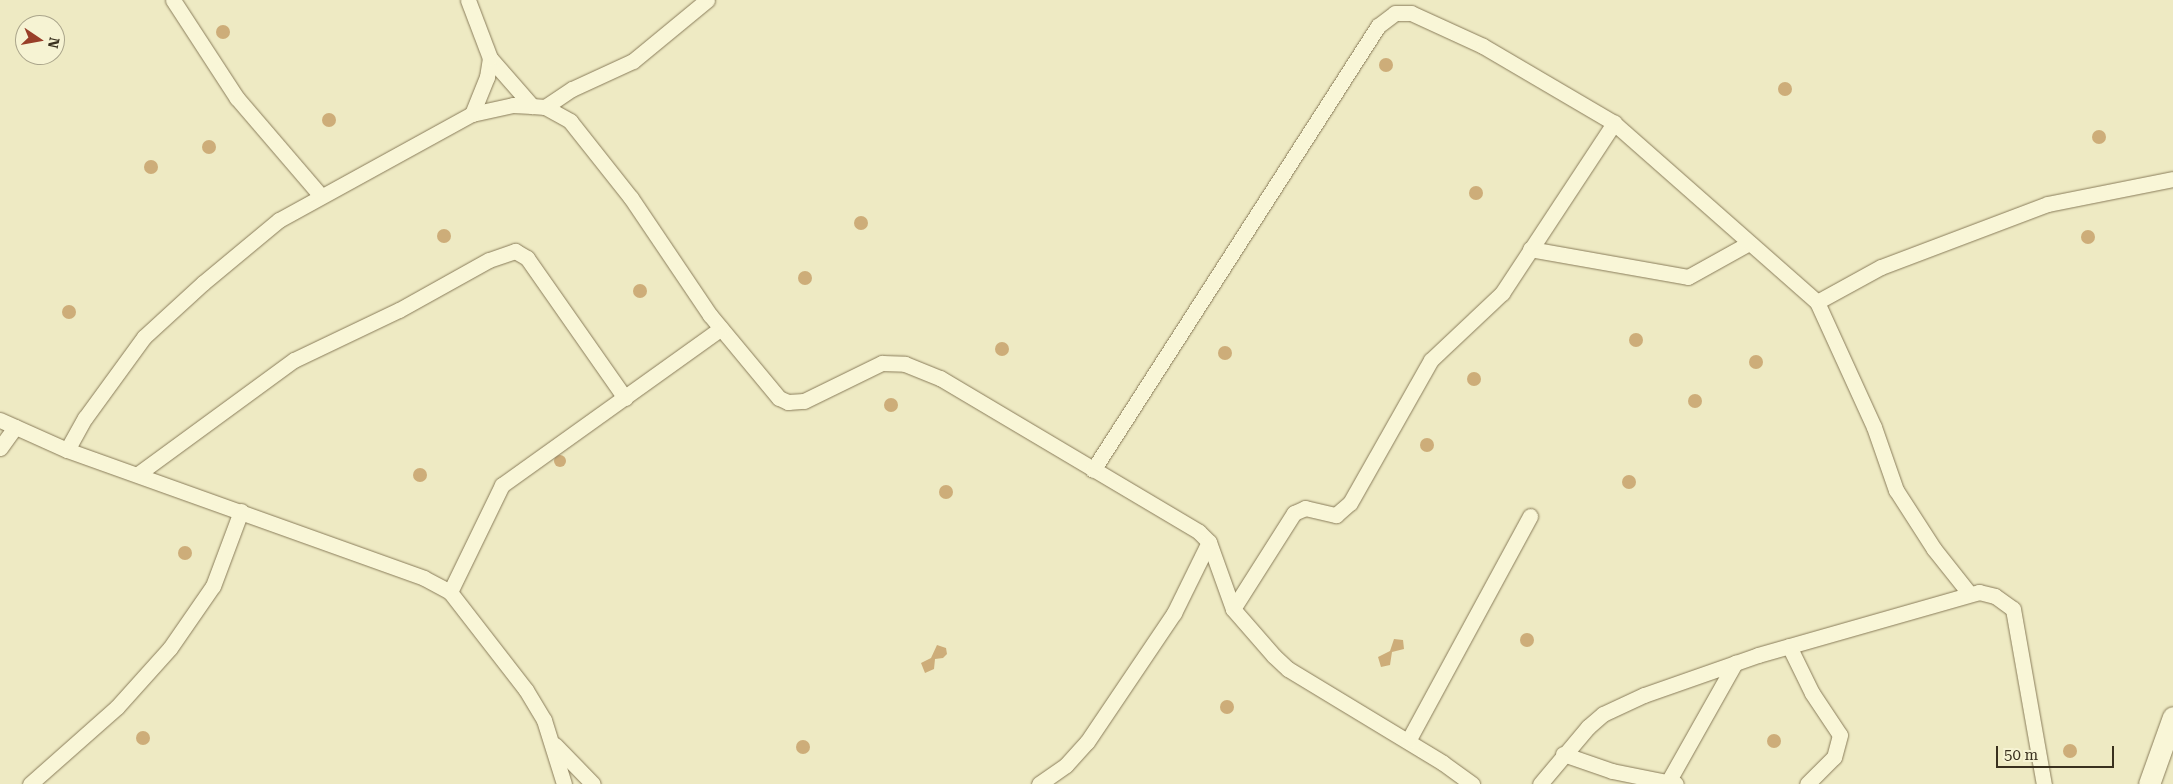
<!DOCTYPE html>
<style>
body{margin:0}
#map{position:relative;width:2173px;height:784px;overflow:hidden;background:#eeeac3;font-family:"Roboto Serif",serif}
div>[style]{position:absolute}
.building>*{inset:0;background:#cdad79}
.round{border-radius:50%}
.roads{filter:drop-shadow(0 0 1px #897c5a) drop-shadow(0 0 1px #897c5a)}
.street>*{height:15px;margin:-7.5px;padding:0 7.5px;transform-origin:7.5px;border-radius:7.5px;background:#f9f6d7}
.secondary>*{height:21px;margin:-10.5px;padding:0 10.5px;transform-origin:10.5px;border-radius:10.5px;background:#f9f6d7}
span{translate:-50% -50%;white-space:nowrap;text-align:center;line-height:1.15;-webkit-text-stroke:4.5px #f6f3d3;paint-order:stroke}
.north{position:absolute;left:15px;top:15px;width:50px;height:50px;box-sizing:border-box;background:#f6f3d3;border:1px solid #aaa58b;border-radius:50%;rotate:102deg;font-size:14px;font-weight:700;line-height:20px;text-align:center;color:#39301e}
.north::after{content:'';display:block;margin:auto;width:18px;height:22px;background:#993f29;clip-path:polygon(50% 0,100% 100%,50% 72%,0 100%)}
.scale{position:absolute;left:1996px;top:746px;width:118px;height:22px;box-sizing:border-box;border:2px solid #39301e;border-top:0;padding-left:6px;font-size:15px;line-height:18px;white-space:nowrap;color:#39301e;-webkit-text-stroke:4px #f6f3d3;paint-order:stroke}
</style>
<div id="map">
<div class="building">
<div class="round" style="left:216px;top:25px;width:14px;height:14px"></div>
<div class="round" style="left:1379px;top:58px;width:14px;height:14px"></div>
<div class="round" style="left:1778px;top:82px;width:14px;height:14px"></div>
<div class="round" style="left:322px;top:113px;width:14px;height:14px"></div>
<div class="round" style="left:2092px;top:130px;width:14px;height:14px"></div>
<div class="round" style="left:202px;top:140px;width:14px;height:14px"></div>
<div class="round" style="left:144px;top:160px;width:14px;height:14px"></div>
<div class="round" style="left:1469px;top:186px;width:14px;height:14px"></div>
<div class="round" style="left:854px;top:216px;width:14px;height:14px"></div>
<div class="round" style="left:437px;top:229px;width:14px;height:14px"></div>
<div class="round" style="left:2081px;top:230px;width:14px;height:14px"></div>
<div class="round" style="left:798px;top:271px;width:14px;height:14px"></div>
<div class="round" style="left:633px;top:284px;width:14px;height:14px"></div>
<div class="round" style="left:62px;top:305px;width:14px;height:14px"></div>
<div class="round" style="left:1629px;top:333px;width:14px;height:14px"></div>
<div class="round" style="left:995px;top:342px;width:14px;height:14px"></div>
<div class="round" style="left:1218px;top:346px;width:14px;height:14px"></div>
<div class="round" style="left:1749px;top:355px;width:14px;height:14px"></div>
<div class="round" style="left:1467px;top:372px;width:14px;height:14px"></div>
<div class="round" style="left:1688px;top:394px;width:14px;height:14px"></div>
<div class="round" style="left:884px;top:398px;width:14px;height:14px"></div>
<div class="round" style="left:1420px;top:438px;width:14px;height:14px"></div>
<div class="round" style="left:554px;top:455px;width:12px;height:12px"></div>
<div class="round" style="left:413px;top:468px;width:14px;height:14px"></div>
<div class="round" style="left:1622px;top:475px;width:14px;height:14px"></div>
<div class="round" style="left:939px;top:485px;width:14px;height:14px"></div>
<div class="round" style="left:178px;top:546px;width:14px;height:14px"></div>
<div class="round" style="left:1520px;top:633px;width:14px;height:14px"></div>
<div style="clip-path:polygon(1394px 639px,1403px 640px,1404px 649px,1392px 652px,1390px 665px,1381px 667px,1378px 657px,1390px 651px)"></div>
<div style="clip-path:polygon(937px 645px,946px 648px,947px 654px,943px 658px,935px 659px,934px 669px,925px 673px,921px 663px,931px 658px)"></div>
<div class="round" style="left:1220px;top:700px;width:14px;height:14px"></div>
<div class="round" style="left:136px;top:731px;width:14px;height:14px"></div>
<div class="round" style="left:1767px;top:734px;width:14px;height:14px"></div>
<div class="round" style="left:796px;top:740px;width:14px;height:14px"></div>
<div class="round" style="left:2063px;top:744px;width:14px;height:14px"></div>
</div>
<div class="roads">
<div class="street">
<div style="left:173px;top:0;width:117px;rotate:56.9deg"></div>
<div style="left:237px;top:98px;width:128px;rotate:49.4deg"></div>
<div style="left:490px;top:58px;width:64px;rotate:48.8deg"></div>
<div style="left:545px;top:107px;width:32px;rotate:-34deg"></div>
<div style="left:572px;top:89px;width:67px;rotate:-24.7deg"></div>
<div style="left:633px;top:61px;width:96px;rotate:-39.5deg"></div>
<div style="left:472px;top:114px;width:42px;rotate:-12.4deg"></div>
<div style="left:513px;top:105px;width:19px;rotate:3deg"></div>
<div style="left:532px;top:106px;width:13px;rotate:4deg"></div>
<div style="left:545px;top:107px;width:29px;rotate:29deg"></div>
<div style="left:570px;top:121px;width:98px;rotate:51.6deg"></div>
<div style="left:631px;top:198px;width:141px;rotate:56deg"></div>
<div style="left:710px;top:315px;width:108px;rotate:50.3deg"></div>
<div style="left:779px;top:398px;width:10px;rotate:24deg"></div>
<div style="left:788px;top:402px;width:16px;rotate:-4deg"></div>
<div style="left:804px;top:401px;width:87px;rotate:-26deg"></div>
<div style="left:882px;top:363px;width:23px;rotate:2deg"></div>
<div style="left:905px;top:364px;width:38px;rotate:22deg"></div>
<div style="left:940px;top:378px;width:301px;rotate:30.7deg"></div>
<div style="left:1199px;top:532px;width:14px;rotate:45deg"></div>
<div style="left:1209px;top:542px;width:71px;rotate:70.3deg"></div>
<div style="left:1233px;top:609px;width:62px;rotate:48.9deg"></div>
<div style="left:1274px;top:656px;width:19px;rotate:43deg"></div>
<div style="left:1288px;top:669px;width:181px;rotate:31.2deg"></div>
<div style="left:1443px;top:763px;width:36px;rotate:36deg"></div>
<div style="left:1530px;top:249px;width:160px;rotate:10deg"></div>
<div style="left:1688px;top:277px;width:70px;rotate:-29.1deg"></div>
<div style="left:1817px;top:302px;width:73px;rotate:-28.7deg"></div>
<div style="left:1881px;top:267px;width:178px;rotate:-20.7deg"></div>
<div style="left:2048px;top:204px;width:127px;rotate:-11.3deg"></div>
<div style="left:0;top:420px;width:73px;rotate:24.1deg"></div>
<div style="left:67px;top:450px;width:379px;rotate:19.7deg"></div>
<div style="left:424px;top:578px;width:30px;rotate:28deg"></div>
<div style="left:450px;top:592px;width:124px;rotate:52.2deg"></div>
<div style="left:526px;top:690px;width:35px;rotate:59deg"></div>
<div style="left:544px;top:720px;width:67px;rotate:72.6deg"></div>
<div style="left:0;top:448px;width:26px;rotate:-54deg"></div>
<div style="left:67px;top:450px;width:37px;rotate:-61deg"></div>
<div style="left:85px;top:418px;width:100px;rotate:-53.9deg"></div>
<div style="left:144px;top:337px;width:80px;rotate:-42.5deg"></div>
<div style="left:203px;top:283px;width:99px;rotate:-39.7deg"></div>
<div style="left:279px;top:220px;width:220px;rotate:-28.8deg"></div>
<div style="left:472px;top:114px;width:40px;rotate:-68deg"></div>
<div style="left:487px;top:77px;width:19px;rotate:-81deg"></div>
<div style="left:490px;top:58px;width:62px;rotate:-110.8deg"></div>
<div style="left:1093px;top:470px;width:528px;rotate:-57.3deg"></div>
<div style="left:1378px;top:26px;width:21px;rotate:-37deg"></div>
<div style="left:1395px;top:13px;width:16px"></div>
<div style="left:1411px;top:13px;width:79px;rotate:24.6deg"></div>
<div style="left:1483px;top:46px;width:152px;rotate:30.4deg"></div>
<div style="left:1614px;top:123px;width:271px;rotate:41.4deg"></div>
<div style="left:1817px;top:302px;width:137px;rotate:65.5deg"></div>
<div style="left:1874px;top:427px;width:67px;rotate:70.8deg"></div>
<div style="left:1896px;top:490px;width:70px;rotate:57.2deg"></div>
<div style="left:1934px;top:549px;width:56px;rotate:51.5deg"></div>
<div style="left:138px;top:474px;width:193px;rotate:-36.2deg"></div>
<div style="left:294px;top:360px;width:116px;rotate:-25.5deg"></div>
<div style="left:399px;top:310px;width:103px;rotate:-29.1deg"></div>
<div style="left:489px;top:260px;width:28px;rotate:-19deg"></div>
<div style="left:515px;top:251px;width:14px;rotate:30deg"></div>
<div style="left:527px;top:258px;width:171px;rotate:55deg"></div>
<div style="left:450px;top:592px;width:119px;rotate:-64.1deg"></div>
<div style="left:502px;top:485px;width:269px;rotate:-35.6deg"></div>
<div style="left:1233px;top:609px;width:114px;rotate:-57.6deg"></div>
<div style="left:1294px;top:513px;width:12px;rotate:-24deg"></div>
<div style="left:1305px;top:508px;width:32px;rotate:13deg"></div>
<div style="left:1336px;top:515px;width:18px;rotate:-41deg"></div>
<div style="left:1350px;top:503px;width:164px;rotate:-60.5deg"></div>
<div style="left:1431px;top:360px;width:98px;rotate:-43.3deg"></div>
<div style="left:1502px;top:293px;width:204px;rotate:-56.6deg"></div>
<div style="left:1789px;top:646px;width:52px;rotate:63.9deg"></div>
<div style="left:1812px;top:693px;width:50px;rotate:56.3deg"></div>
<div style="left:1840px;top:735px;width:23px;rotate:105deg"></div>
<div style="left:1834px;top:757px;width:38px;rotate:135deg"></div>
<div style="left:1408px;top:741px;width:256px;rotate:-61.5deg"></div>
<div style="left:555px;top:745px;width:54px;rotate:45.7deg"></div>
<div style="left:1563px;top:754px;width:52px;rotate:19.1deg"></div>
<div style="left:1612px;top:771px;width:65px;rotate:11.5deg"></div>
<div style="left:1668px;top:782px;width:137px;rotate:-60.6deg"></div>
<div style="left:30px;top:784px;width:116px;rotate:-41.5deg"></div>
<div style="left:117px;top:707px;width:79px;rotate:-48.1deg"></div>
<div style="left:170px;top:648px;width:75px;rotate:-55.3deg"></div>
<div style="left:213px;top:586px;width:80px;rotate:-69.5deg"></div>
<div style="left:1039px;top:784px;width:33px;rotate:-35deg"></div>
<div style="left:1066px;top:765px;width:31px;rotate:-48deg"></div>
<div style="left:1087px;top:742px;width:156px;rotate:-56deg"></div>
<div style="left:1174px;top:613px;width:79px;rotate:-63.8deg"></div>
<div style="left:1540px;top:784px;width:75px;rotate:-49.9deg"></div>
<div style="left:1588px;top:727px;width:20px;rotate:-41deg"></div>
<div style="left:1603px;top:714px;width:45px;rotate:-24.9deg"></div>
<div style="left:1644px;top:695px;width:121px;rotate:-19.3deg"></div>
<div style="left:1758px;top:655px;width:230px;rotate:-15.9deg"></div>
<div style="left:1979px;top:592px;width:16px;rotate:14deg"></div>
<div style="left:1995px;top:596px;width:22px;rotate:36deg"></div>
<div style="left:2013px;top:609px;width:178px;rotate:80deg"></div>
</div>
<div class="secondary">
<div style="left:2149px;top:784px;width:71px;rotate:-70.3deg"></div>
</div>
</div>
<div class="north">N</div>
<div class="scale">50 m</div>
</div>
